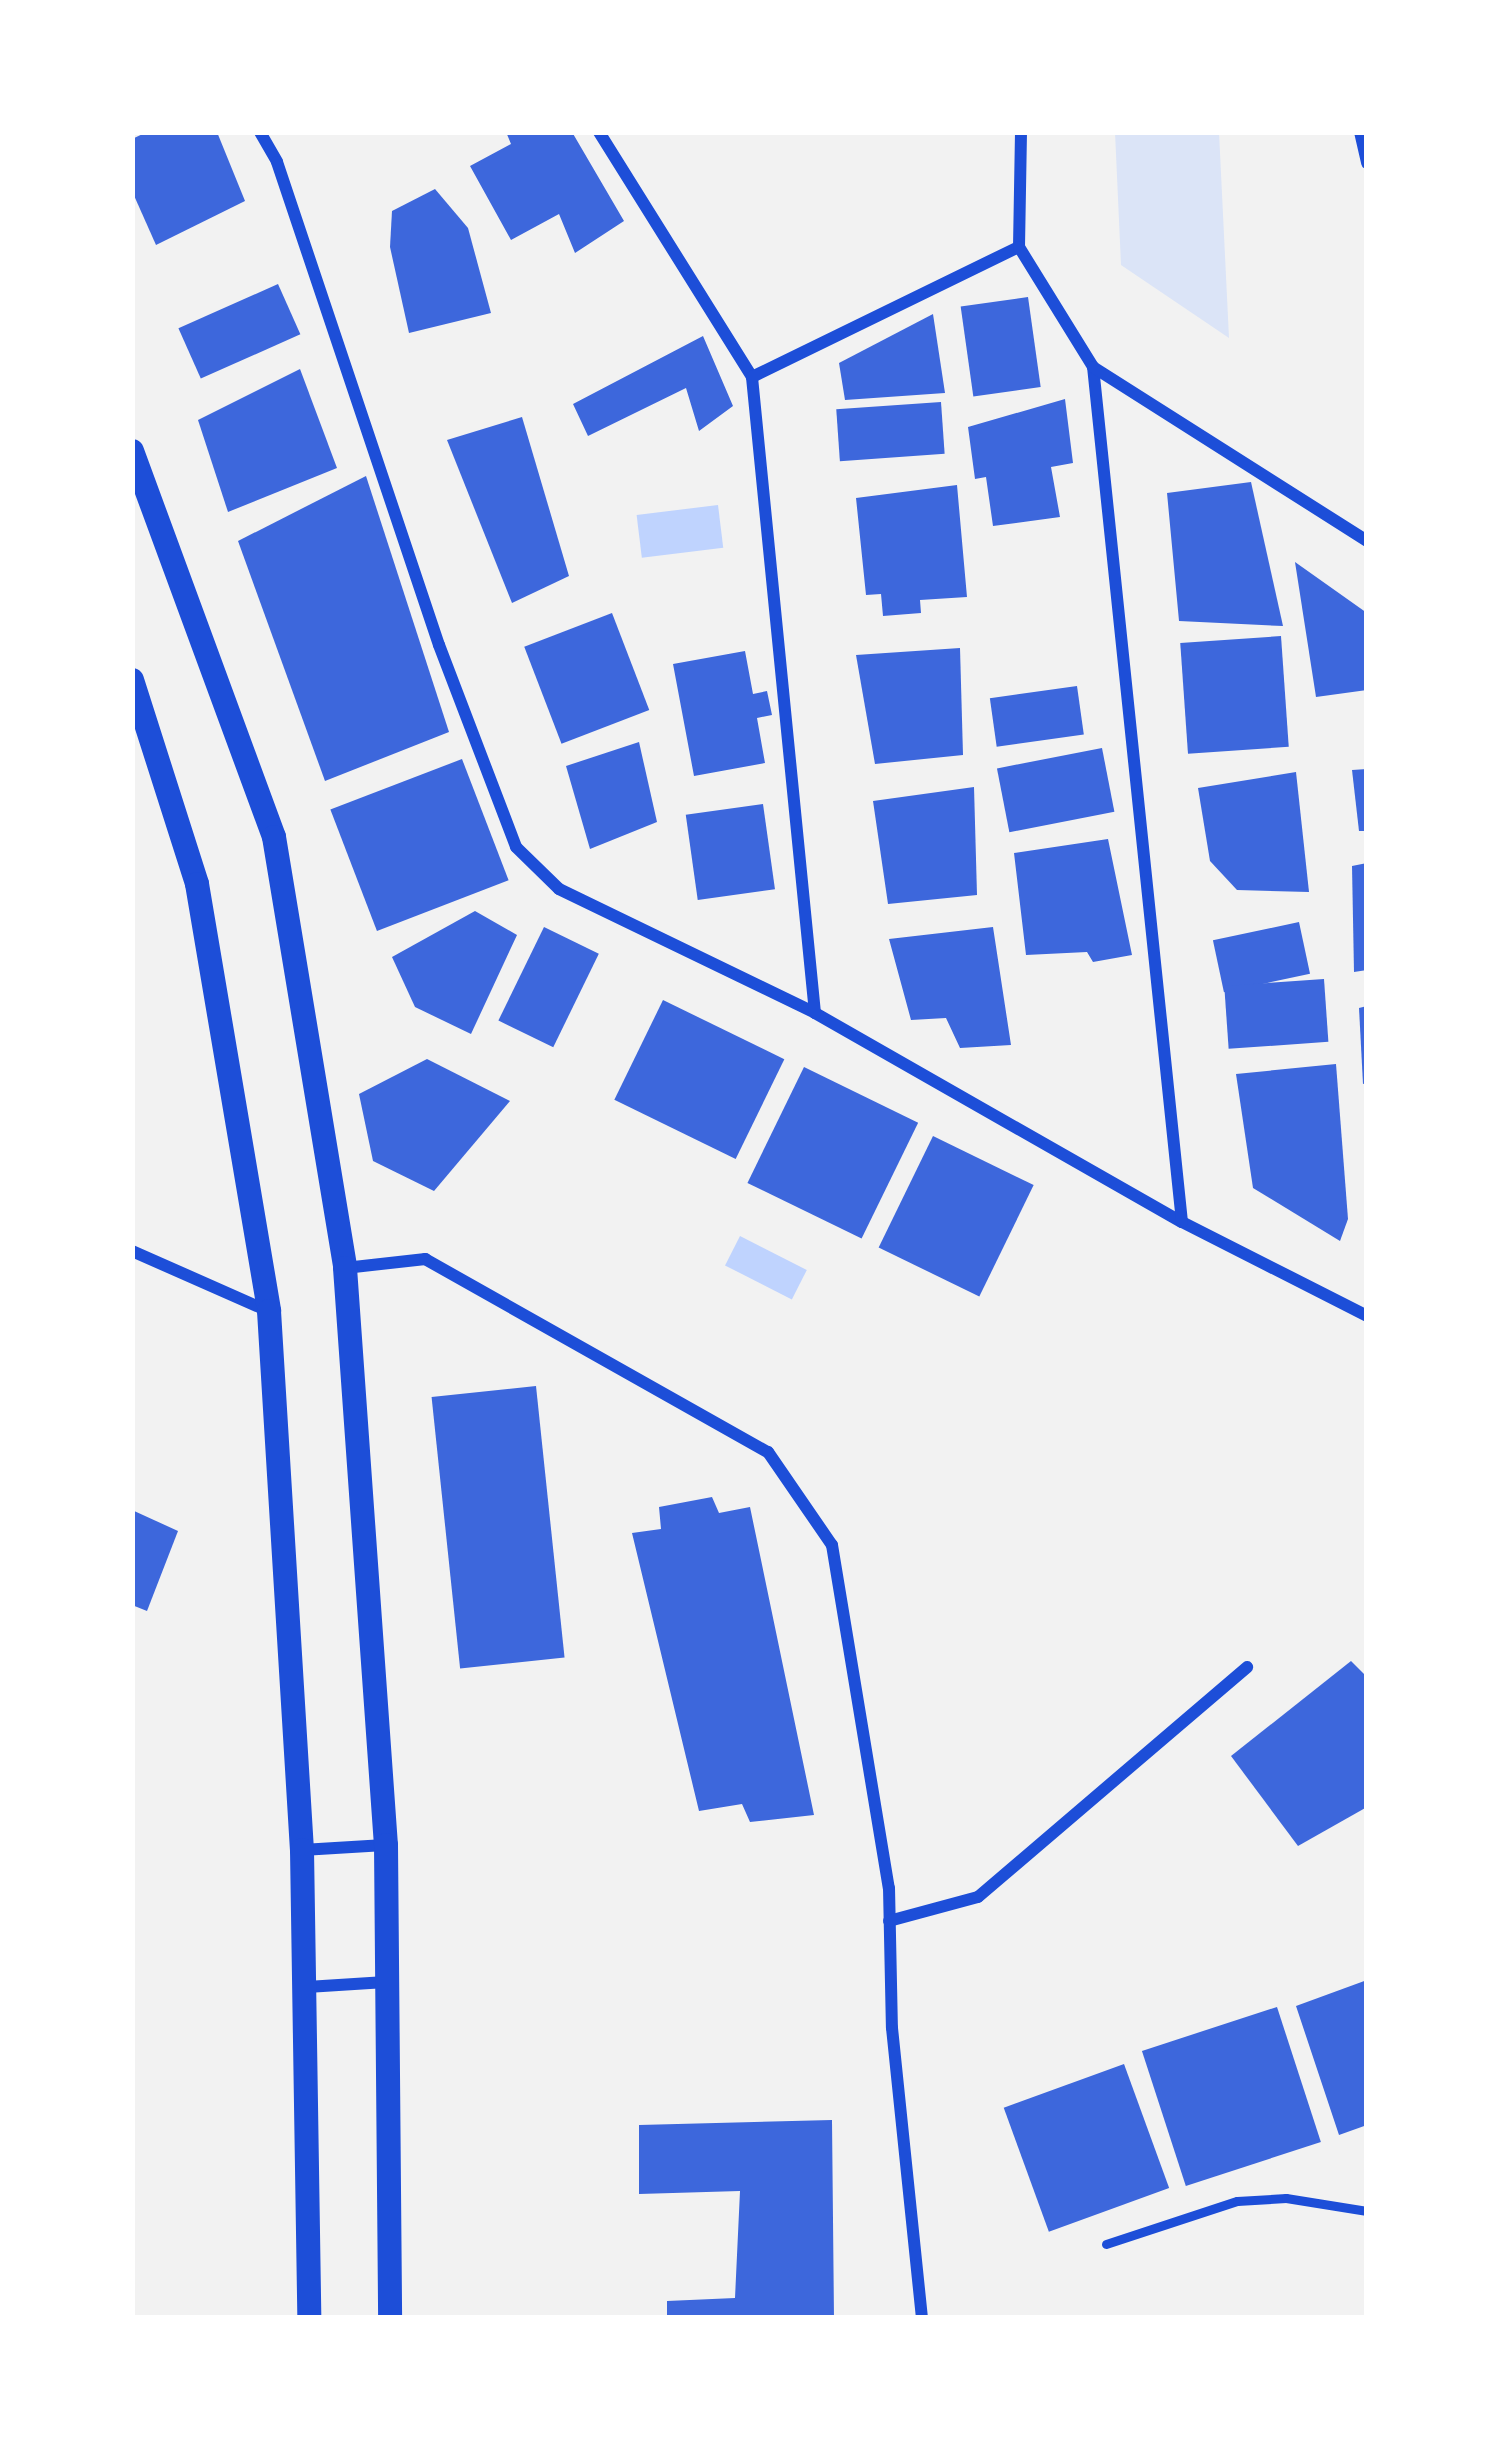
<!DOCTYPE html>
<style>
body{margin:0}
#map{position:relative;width:1499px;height:2450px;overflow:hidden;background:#f2f2f2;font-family:"Exo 2",sans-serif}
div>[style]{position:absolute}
.green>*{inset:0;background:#dbe4f7}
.water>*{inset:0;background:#bfd3fe;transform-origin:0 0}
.building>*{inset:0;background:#3d67dc;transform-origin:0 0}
.service>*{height:9px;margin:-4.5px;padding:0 4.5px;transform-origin:4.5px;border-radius:4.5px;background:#1d4ed8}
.minor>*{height:12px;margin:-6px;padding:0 6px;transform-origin:6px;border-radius:6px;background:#1d4ed8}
.secondary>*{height:24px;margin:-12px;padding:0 12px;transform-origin:12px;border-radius:12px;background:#1d4ed8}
span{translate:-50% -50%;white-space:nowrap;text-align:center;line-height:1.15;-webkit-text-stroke:9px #fff;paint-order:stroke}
.frame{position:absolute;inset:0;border:135px solid #fff;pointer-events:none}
</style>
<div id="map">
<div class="green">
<div style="clip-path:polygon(1115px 132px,1219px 132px,1229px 338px,1121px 265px)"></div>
</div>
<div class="water">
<div style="left:718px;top:505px;width:43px;height:82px;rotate:83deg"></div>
<div style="left:740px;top:1236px;width:75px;height:33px;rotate:27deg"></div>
</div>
<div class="building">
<div style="clip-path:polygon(147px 132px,217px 132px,245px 201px,156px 245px,132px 191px,132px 139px)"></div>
<div style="clip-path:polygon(506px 132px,572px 132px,624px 221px,575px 253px,559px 214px,511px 240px,470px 166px,511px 144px)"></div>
<div style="clip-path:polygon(435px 189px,468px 228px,491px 313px,409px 333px,390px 247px,392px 211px)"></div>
<div style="left:278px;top:284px;width:55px;height:109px;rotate:66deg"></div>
<div style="left:1028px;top:297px;width:91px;height:68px;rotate:82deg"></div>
<div style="clip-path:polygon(933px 314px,945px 393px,845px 400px,839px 363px)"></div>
<div style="clip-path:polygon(703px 336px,733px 406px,699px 431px,686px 388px,588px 436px,573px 404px)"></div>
<div style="clip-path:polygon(300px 369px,337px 468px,228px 512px,198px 420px)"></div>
<div style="clip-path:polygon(1065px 399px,1073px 463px,1051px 467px,1060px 517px,993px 526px,986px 477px,975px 479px,968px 427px)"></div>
<div style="left:941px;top:402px;width:52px;height:105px;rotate:86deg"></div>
<div style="clip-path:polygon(522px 417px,569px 576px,512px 603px,447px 440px)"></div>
<div style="clip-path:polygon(366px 476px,449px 732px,325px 781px,238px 541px)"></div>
<div style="clip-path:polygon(1251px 482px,1283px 626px,1179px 621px,1167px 493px)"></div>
<div style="clip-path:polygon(957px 485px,967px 597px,920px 600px,921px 613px,883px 616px,881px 594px,866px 595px,856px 498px)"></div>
<div style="clip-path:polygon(1295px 562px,1367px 613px,1367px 690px,1316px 697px)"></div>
<div style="left:612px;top:613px;width:104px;height:94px;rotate:69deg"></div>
<div style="left:1281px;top:636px;width:111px;height:101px;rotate:86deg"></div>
<div style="clip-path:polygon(960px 648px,963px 755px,875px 764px,856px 655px)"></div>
<div style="clip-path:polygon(745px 651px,753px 694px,767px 691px,772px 715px,757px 718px,765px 763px,694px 776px,673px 664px)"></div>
<div style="left:1077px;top:686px;width:49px;height:88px;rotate:82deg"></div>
<div style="clip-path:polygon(639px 742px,657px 822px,590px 849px,566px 766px)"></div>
<div style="left:1102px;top:748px;width:65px;height:107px;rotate:79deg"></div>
<div style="left:462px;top:759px;width:130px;height:141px;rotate:69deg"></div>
<div style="clip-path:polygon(1367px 769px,1367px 831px,1359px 831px,1352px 770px)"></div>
<div style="clip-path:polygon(1296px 772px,1309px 892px,1237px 890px,1210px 861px,1198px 788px)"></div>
<div style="clip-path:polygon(974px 787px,977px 895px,888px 904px,873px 801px)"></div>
<div style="left:763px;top:804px;width:86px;height:78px;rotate:82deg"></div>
<div style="clip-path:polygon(1108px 839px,1132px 955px,1093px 962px,1087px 952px,1026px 955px,1014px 853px)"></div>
<div style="clip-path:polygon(1367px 863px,1367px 970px,1354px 972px,1352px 866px)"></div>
<div style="clip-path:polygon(475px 911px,517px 935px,471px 1034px,415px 1007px,392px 957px)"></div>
<div style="left:1299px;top:922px;width:53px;height:88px;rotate:78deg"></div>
<div style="left:544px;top:927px;width:61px;height:104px;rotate:26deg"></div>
<div style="clip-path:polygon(993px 927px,1011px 1045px,960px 1048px,946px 1018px,911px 1020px,889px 939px)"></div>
<div style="left:1324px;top:979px;width:63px;height:100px;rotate:86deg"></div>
<div style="left:663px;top:1000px;width:135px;height:111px;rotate:26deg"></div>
<div style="clip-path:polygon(1367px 1006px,1367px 1083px,1363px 1084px,1359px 1008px)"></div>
<div style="clip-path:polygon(427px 1059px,510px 1101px,434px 1191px,373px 1161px,359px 1094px)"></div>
<div style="clip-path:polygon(1336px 1064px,1348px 1219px,1340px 1241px,1253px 1188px,1236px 1074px)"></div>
<div style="left:804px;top:1067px;width:127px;height:129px;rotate:26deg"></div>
<div style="left:933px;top:1136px;width:112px;height:124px;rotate:26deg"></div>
<div style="left:536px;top:1386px;width:273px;height:105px;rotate:84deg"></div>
<div style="clip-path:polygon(712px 1497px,719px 1513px,750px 1507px,814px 1815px,750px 1822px,742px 1804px,699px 1811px,632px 1533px,661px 1529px,659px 1507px)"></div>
<div style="clip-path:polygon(132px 1510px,178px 1531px,147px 1611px,132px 1605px)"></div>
<div style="clip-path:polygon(1351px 1661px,1367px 1677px,1367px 1807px,1298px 1846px,1231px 1756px)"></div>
<div style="clip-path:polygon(1367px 1980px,1367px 2125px,1339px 2135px,1296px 2006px)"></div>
<div style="left:1277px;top:2007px;width:142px;height:142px;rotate:72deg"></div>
<div style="left:1124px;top:2064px;width:132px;height:128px;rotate:70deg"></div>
<div style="clip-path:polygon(832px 2120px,834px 2318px,667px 2318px,667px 2301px,735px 2298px,740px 2191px,639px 2194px,639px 2125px)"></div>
</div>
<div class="service">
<div style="left:1106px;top:2244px;width:138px;rotate:-18.2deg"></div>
<div style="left:1237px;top:2201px;width:49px;rotate:-3.5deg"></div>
<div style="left:1286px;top:2198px;width:82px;rotate:9.1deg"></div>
</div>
<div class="minor">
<div style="left:260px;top:132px;width:34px;rotate:60deg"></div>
<div style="left:277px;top:162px;width:509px;rotate:71.46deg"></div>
<div style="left:439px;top:645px;width:216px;rotate:69.1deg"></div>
<div style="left:516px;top:847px;width:60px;rotate:44.3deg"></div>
<div style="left:559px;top:889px;width:284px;rotate:25.8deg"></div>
<div style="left:815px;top:1013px;width:422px;rotate:29.7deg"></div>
<div style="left:1182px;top:1222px;width:208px;rotate:26.9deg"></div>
<div style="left:599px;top:132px;width:289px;rotate:58deg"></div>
<div style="left:1360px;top:132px;width:32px;rotate:77deg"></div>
<div style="left:1019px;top:247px;width:115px;rotate:-89deg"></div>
<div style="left:815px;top:1013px;width:639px;rotate:-95.66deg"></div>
<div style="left:752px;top:377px;width:297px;rotate:-26deg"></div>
<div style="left:1019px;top:247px;width:141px;rotate:58.3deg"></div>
<div style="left:1182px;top:1222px;width:860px;rotate:-95.94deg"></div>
<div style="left:1093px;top:367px;width:325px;rotate:32.4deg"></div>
<div style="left:132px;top:1251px;width:149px;rotate:23.8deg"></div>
<div style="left:345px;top:1268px;width:81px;rotate:-6.4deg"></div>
<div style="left:425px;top:1259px;width:394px;rotate:29.4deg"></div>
<div style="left:768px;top:1452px;width:113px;rotate:55.5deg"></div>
<div style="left:832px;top:1545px;width:348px;rotate:80.6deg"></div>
<div style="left:889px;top:1888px;width:140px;rotate:88.8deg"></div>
<div style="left:892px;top:2028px;width:292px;rotate:84.1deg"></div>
<div style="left:302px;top:1850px;width:83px;rotate:-3.4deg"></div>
<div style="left:889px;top:1921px;width:92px;rotate:-15.1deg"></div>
<div style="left:978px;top:1897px;width:354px;rotate:-40.5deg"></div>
<div style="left:307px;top:1987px;width:79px;rotate:-3.6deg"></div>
</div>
<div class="secondary">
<div style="left:132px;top:451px;width:411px;rotate:69.8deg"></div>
<div style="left:274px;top:837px;width:437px;rotate:80.6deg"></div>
<div style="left:345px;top:1268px;width:578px;rotate:85.94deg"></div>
<div style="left:386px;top:1845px;width:473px;rotate:89.5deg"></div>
<div style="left:132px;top:680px;width:214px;rotate:72.3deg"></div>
<div style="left:197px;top:884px;width:433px;rotate:80.4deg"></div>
<div style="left:269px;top:1311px;width:540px;rotate:86.5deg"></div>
<div style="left:302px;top:1850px;width:468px;rotate:89.1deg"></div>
</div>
<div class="frame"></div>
</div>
